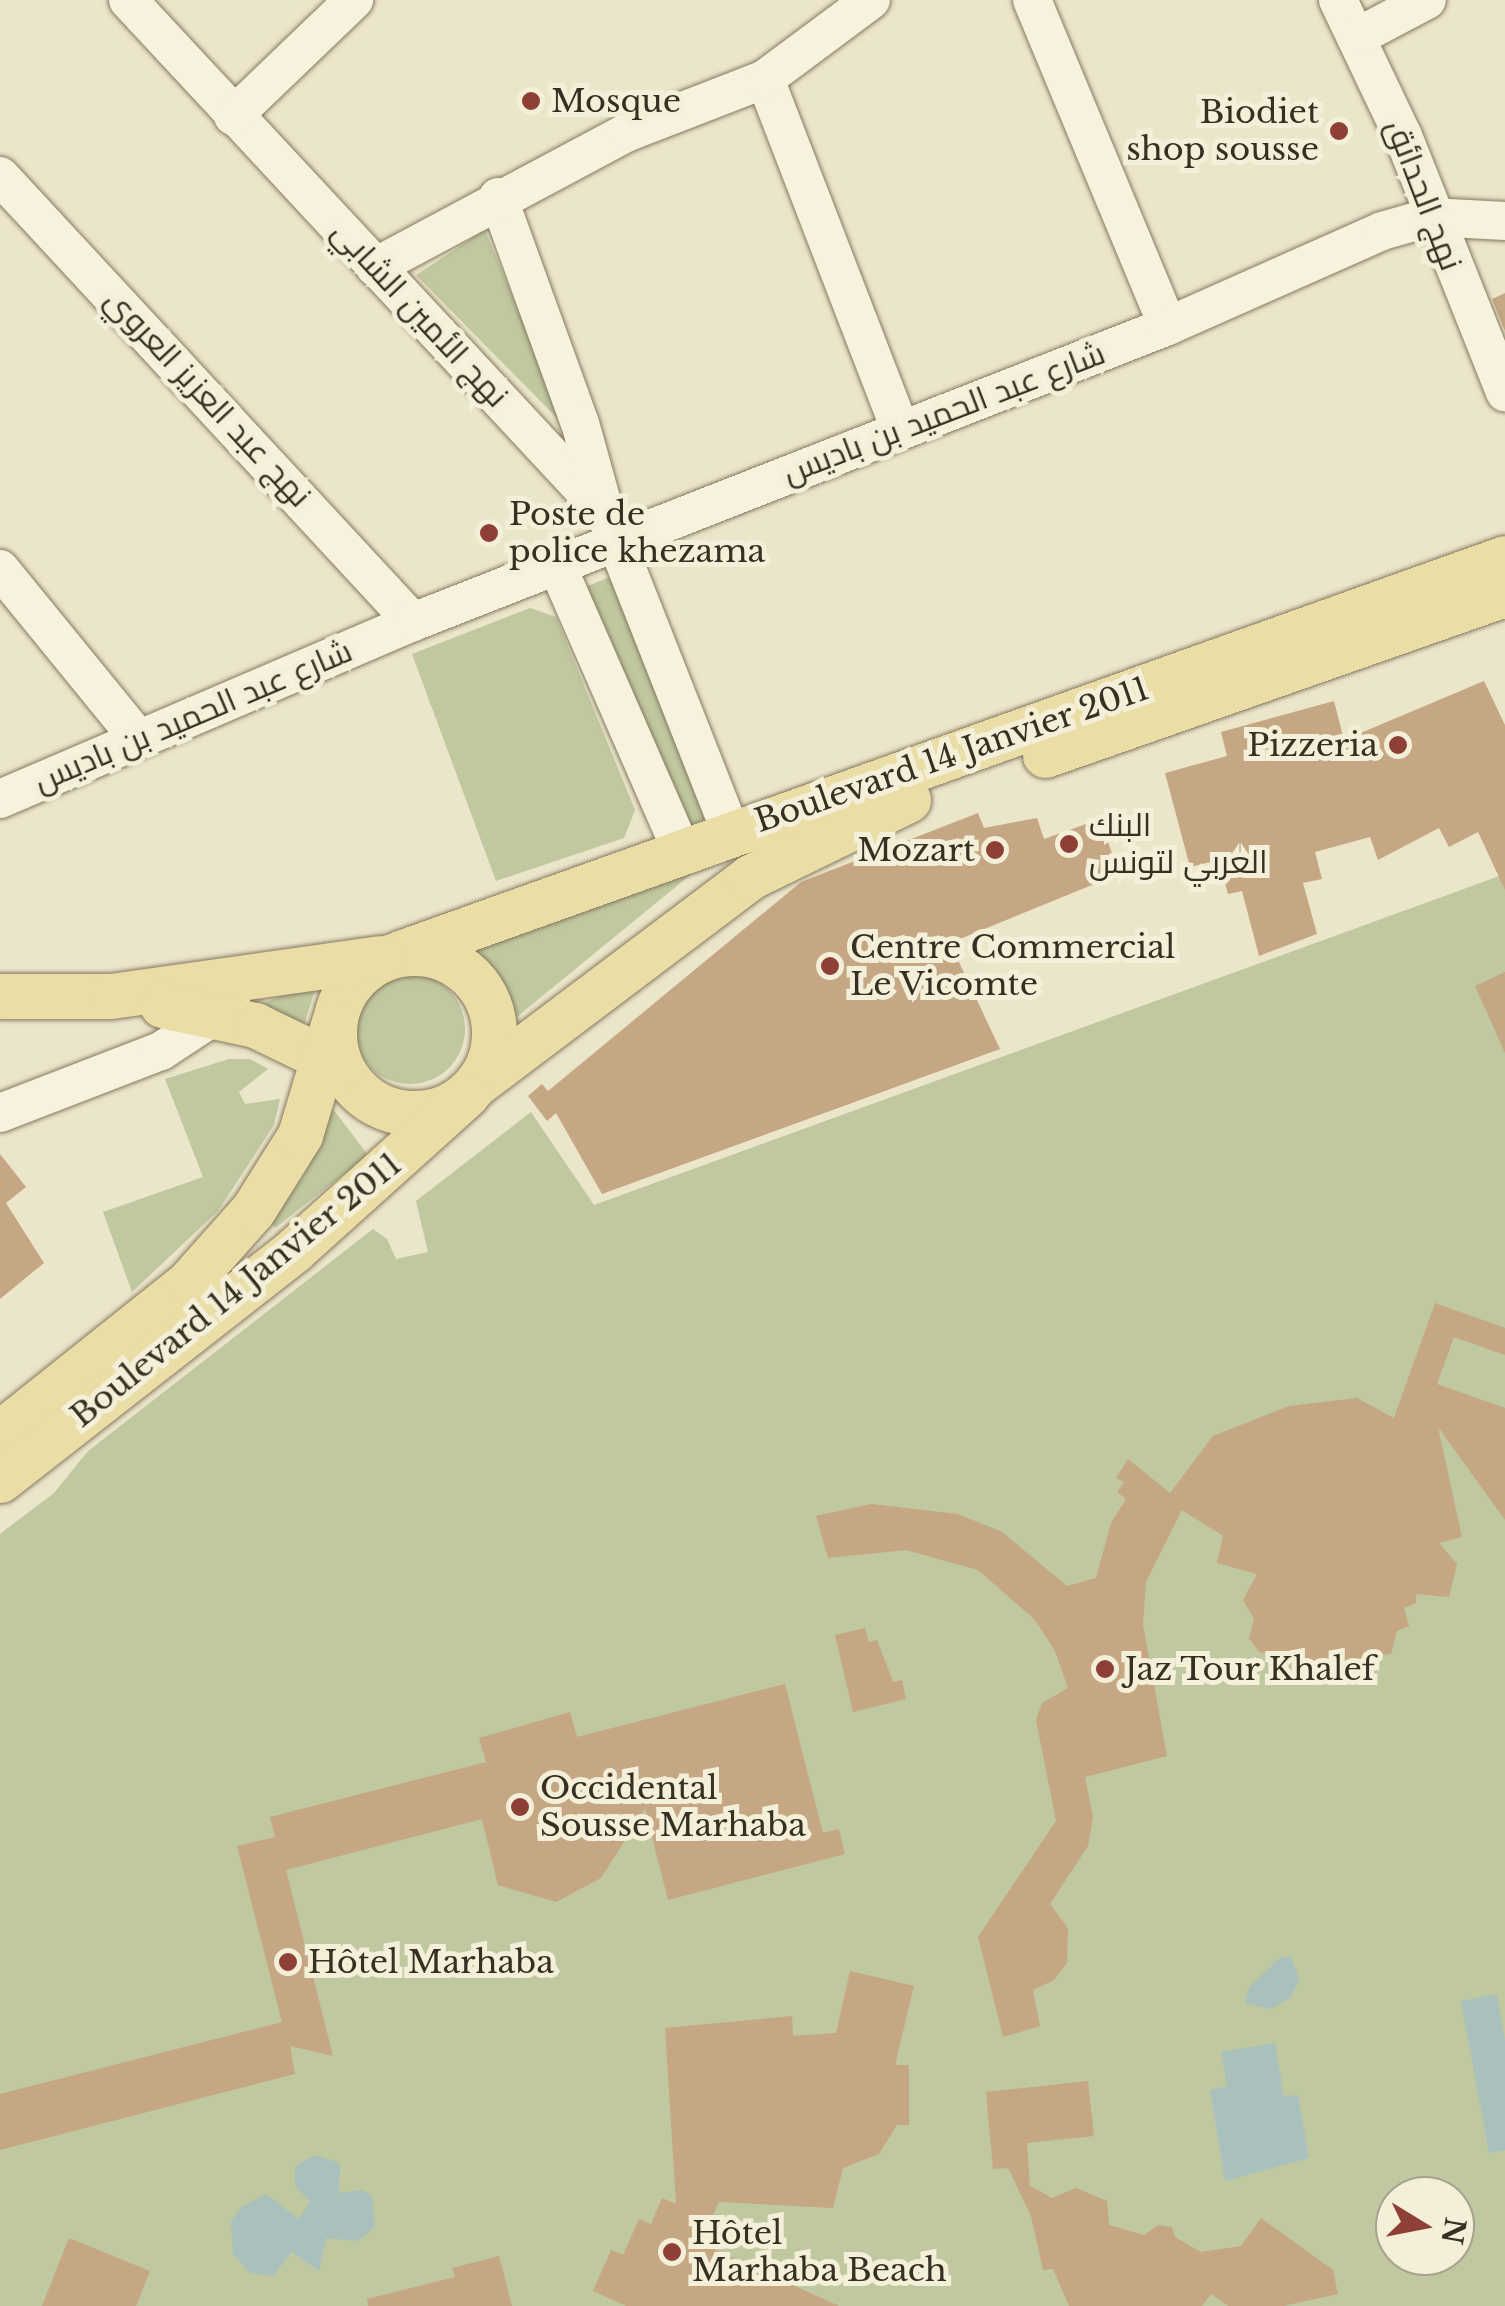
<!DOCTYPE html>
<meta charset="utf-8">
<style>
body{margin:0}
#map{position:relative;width:1505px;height:2306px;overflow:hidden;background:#ebe5ca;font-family:"Libre Baskerville",Cairo,serif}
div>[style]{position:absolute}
.green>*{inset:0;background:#bfc89f;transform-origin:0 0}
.round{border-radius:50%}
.water>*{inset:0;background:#aac0bc}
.building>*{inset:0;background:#c5a784}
.roads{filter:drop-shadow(0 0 2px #867960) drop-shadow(0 0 2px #867960)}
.minor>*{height:38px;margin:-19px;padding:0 19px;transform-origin:19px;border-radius:19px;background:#f6f2dd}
.major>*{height:45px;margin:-22.5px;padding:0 22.5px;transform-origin:22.5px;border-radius:22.5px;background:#eadda6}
.major>.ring{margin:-22.5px;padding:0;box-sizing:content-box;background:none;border:45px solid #eadda6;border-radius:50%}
.dots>*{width:28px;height:28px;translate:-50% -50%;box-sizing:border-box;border:5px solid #f3efd9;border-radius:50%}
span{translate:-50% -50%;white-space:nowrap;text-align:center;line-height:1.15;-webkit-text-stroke:10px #f3efd9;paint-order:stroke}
.poi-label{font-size:32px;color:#382f22}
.left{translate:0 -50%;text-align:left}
.right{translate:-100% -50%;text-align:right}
.street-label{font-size:32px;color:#382f22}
.north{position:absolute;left:1375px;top:2176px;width:100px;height:100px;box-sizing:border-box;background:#f3efd9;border:2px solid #a8a290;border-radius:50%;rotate:100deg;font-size:28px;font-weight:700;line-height:40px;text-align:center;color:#382f22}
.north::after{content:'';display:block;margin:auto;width:35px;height:45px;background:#8f4036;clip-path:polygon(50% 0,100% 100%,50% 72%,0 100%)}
</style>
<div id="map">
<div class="green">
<div style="clip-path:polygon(485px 230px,567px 428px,416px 275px)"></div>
<div style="left:610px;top:577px;width:260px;height:25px;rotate:68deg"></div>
<div style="clip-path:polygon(530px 608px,556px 617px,635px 810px,624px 838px,496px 881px,412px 654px)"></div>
<div style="clip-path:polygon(695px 871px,507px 1025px,496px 982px,470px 951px)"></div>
<div style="clip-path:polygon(evenodd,1505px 874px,1505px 2306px,0 2306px,0 1534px,54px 1493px,88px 1451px,373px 1229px,387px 1239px,396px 1259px,428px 1252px,416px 1201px,531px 1112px,594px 1205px,1505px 874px,1395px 2196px,1455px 2196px,1455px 2256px,1395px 2256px,1395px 2196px)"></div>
<div class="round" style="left:355px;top:974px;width:110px;height:110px"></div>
<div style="clip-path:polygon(317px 984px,303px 1028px,264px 1003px,292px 991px)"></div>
<div style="clip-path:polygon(229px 1059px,250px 1059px,268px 1069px,239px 1092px,245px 1104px,280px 1099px,274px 1125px,218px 1211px,132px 1292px,103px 1212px,203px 1177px,165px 1079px)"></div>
<div style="clip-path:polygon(333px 1109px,368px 1155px,275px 1228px,271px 1223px,304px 1175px)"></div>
</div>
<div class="water">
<div style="clip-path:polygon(1291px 1956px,1299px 1980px,1291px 1997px,1271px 2009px,1245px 2003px,1249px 1987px,1281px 1957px)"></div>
<div style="clip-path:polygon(1497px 1994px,1505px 2041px,1505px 2150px,1489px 2153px,1461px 2001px)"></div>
<div style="clip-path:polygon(1275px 2043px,1284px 2096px,1298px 2095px,1309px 2158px,1225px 2181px,1210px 2090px,1227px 2086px,1221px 2052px)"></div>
<div style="clip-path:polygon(314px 2155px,340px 2163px,339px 2193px,362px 2190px,372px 2196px,375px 2227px,358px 2241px,326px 2238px,319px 2271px,292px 2252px,273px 2276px,250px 2273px,233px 2254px,231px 2221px,240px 2208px,266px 2194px,299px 2219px,310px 2202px,295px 2185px,295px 2166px)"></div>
</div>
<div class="building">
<div style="clip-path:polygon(1505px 293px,1505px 331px,1492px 299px)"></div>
<div style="clip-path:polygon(1484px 681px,1505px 725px,1505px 890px,1478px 832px,1449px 847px,1439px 828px,1378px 860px,1370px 837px,1315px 852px,1322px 879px,1303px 883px,1317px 934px,1259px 956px,1242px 891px,1228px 894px,1219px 860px,1190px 867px,1165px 773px,1227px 756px,1221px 732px,1334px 701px,1344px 740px)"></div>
<div style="clip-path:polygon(978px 813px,984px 828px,1037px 818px,1044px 839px,1100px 819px,1119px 874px,950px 943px,1000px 1049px,602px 1194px,556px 1113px,547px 1121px,528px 1096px,542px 1084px,548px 1091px,801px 882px)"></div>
<div style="clip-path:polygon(1505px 972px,1505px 1053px,1475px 986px)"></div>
<div style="clip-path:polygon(0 1154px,26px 1187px,6px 1203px,44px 1263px,0 1299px)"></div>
<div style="clip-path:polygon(1435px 1303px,1505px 1328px,1505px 1355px,1454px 1337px,1437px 1384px,1505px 1408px,1505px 1520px,1438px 1427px,1462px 1537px,1439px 1543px,1457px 1564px,1449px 1597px,1416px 1594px,1416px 1603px,1404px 1608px,1409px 1626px,1397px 1631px,1391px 1654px,1375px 1656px,1365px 1672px,1335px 1682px,1322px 1670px,1306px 1674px,1295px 1660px,1259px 1652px,1249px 1638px,1254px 1619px,1243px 1600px,1257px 1574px,1217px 1563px,1223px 1536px,1182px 1510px,1146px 1582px,1143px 1624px,1167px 1756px,1085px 1777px,1093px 1817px,1088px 1846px,1050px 1904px,1068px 1928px,1067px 1963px,1054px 1980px,1033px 1990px,1040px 2026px,1003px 2037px,978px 1937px,1056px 1821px,1036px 1720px,1042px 1703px,1068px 1688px,1055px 1651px,1035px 1620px,978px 1570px,906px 1550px,828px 1558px,816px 1516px,871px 1504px,958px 1514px,1002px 1532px,1067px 1586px,1096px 1578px,1111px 1523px,1126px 1499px,1117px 1492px,1124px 1482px,1116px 1478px,1128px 1459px,1170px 1493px,1213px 1436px,1289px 1406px,1357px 1398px,1394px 1418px)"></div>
<div style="clip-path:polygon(865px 1628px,869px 1642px,877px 1640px,893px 1682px,902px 1680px,906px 1699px,853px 1712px,835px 1635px)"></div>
<div style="clip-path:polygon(785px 1684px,823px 1833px,839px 1829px,845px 1854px,668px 1900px,645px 1809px,601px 1878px,556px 1902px,498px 1885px,482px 1819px,286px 1870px,333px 2056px,290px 2046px,295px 2074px,0 2150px,0 2094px,282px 2022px,237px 1846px,275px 1837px,270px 1817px,486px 1762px,479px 1738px,570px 1712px,577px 1737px)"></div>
<div style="clip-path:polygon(850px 1971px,914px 1986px,895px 2065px,909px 2065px,909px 2125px,897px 2125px,879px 2154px,843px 2168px,833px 2208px,719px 2202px,700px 2243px,839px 2306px,626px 2306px,593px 2291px,611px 2250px,623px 2255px,639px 2219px,651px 2224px,662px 2198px,676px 2204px,665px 2028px,792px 2016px,793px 2036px,836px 2033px)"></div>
<div style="clip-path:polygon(1088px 2081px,1094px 2136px,1027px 2143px,1030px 2186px,1052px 2198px,1076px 2188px,1107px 2201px,1109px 2225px,1144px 2235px,1158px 2225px,1172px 2227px,1175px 2237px,1201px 2252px,1241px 2246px,1261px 2218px,1333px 2270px,1338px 2294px,1283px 2306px,1228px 2306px,1211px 2294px,1202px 2306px,1069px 2306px,1053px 2269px,1043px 2270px,1031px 2216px,1008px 2168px,993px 2169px,986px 2092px)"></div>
<div style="clip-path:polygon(69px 2238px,150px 2271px,136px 2306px,42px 2306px)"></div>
<div style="clip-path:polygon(499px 2256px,512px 2306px,368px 2306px,367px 2299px,455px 2277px,452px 2268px)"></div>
</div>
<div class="roads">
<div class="minor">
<div style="left:128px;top:0;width:700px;rotate:47.08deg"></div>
<div style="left:1032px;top:0;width:353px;rotate:67.4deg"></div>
<div style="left:1338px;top:0;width:151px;rotate:64.5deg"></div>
<div style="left:1403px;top:136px;width:276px;rotate:68.3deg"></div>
<div style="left:1357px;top:37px;width:79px;rotate:-27.9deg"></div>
<div style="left:765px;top:79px;width:373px;rotate:68.9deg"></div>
<div style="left:233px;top:116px;width:168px;rotate:-43.8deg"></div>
<div style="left:0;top:176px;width:608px;rotate:47.2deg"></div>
<div style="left:498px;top:197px;width:240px;rotate:70.1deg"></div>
<div style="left:580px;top:423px;width:93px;rotate:74.5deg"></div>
<div style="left:605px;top:513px;width:344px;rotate:68.5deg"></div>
<div style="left:375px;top:267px;width:285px;rotate:-28.1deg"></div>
<div style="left:626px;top:133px;width:149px;rotate:-21.2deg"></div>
<div style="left:765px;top:79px;width:132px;rotate:-36.7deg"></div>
<div style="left:558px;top:568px;width:307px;rotate:66.4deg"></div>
<div style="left:0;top:569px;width:218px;rotate:50.8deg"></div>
<div style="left:0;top:799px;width:449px;rotate:-23.2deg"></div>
<div style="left:413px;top:622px;width:811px;rotate:-21.41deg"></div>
<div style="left:1168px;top:326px;width:234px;rotate:-23.9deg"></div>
<div style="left:1382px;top:231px;width:51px;rotate:-15.9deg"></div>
<div style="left:1431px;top:217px;width:74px;rotate:3.1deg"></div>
<div style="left:0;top:1113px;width:173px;rotate:-21.1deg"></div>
<div style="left:161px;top:1051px;width:84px;rotate:-33.3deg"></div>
</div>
<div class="major">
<div style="left:1045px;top:755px;width:487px;rotate:-19.3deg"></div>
<div class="ring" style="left:334px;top:953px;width:115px;height:115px"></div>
<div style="left:400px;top:953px;width:1173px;rotate:-19.67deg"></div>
<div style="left:0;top:996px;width:111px"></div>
<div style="left:111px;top:996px;width:272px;rotate:-8deg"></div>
<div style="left:162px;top:1005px;width:95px;rotate:12.1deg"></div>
<div style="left:255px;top:1025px;width:94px;rotate:25.8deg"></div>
<div style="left:477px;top:1083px;width:342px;rotate:-37deg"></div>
<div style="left:750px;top:877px;width:176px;rotate:-26deg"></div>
<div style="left:0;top:1433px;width:242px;rotate:-38.6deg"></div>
<div style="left:189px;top:1282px;width:96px;rotate:-48.4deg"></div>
<div style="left:253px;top:1210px;width:89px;rotate:-57.9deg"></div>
<div style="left:300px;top:1135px;width:118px;rotate:-73.3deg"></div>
<div style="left:0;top:1480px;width:373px;rotate:-38deg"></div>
<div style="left:294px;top:1250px;width:232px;rotate:-42deg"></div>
</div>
</div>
<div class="dots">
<div style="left:531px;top:101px;background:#8f4036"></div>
<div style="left:1339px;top:131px;background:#8f4036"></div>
<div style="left:489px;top:533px;background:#8f4036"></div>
<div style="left:1398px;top:745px;background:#8f4036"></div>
<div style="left:1069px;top:844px;background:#8f4036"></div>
<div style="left:995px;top:850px;background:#8f4036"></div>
<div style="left:830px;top:966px;background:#8f4036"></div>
<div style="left:1105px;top:1669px;background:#8f4036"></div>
<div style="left:520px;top:1807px;background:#8f4036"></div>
<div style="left:288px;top:1962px;background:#8f4036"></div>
<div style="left:672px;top:2252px;background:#8f4036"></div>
</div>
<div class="poi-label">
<span class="left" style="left:551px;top:101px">Mosque</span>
<span class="right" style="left:1319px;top:131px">Biodiet<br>shop sousse</span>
<span class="left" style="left:509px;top:533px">Poste de<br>police khezama</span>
<span class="right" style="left:1378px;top:745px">Pizzeria</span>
<span class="left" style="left:1089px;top:844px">البنك<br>العربي لتونس</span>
<span class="right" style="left:975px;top:850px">Mozart</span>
<span class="left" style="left:850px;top:966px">Centre Commercial<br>Le Vicomte</span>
<span class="left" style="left:1125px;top:1669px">Jaz Tour Khalef</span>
<span class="left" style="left:540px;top:1807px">Occidental<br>Sousse Marhaba</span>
<span class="left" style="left:308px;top:1962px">Hôtel Marhaba</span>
<span class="left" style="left:692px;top:2252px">Hôtel<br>Marhaba Beach</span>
</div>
<div class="street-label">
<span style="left:1424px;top:195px;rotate:69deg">نهج الحدائق</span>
<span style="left:420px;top:314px;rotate:47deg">نهج الأمين الشابي</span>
<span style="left:208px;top:398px;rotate:47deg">نهج عبد العزيز العروي</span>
<span style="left:944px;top:413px;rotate:-21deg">شارع عبد الحميد بن باديس</span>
<span style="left:193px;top:716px;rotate:-23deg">شارع عبد الحميد بن باديس</span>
<span style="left:952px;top:755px;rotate:-19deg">Boulevard 14 Janvier 2011</span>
<span style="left:236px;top:1290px;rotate:-39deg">Boulevard 14 Janvier 2011</span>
</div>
<div class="north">N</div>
</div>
